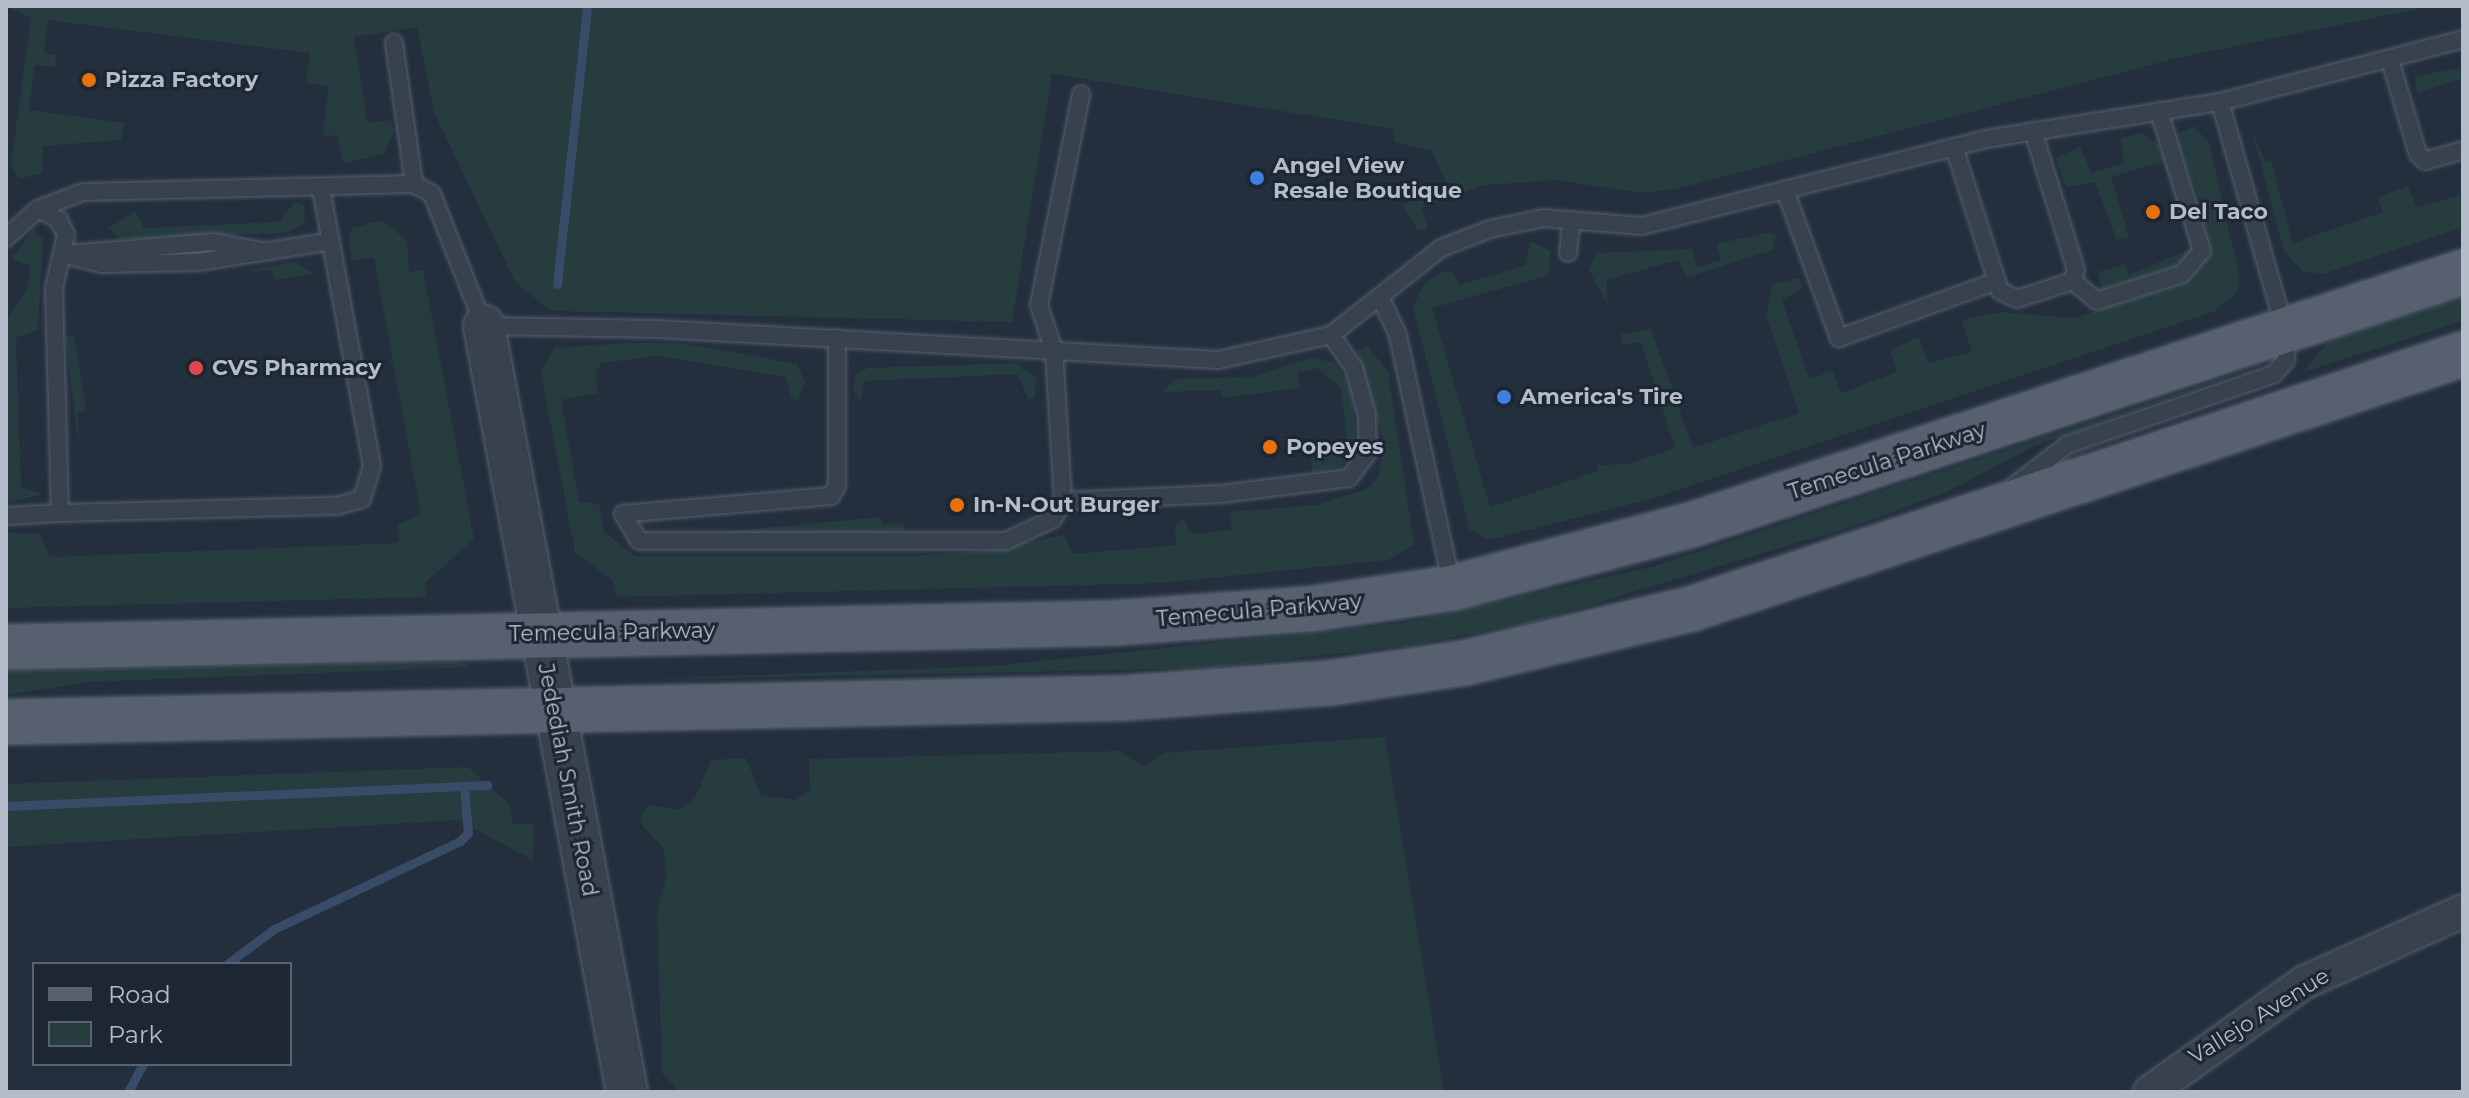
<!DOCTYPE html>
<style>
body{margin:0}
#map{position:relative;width:2469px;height:1098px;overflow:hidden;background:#242f3e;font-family:Montserrat,sans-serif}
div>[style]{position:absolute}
.green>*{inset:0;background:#263c3f}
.stream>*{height:9px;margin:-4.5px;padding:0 4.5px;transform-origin:4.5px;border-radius:4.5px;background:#394c67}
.roads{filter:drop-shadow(0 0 2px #565f6c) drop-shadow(0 0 2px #565f6c)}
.service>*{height:16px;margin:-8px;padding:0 8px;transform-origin:8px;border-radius:8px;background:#38414e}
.minor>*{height:32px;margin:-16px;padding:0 16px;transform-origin:16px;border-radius:16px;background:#38414e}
.tertiary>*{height:40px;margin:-20px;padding:0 20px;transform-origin:20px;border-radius:20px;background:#38414e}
.primary>*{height:44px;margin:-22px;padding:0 22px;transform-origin:22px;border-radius:22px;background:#56606e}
.dots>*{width:22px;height:22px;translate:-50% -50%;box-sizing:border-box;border:4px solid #1d2633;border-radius:50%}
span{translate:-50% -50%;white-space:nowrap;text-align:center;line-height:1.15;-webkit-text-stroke:6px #1d2633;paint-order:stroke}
.poi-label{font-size:22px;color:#b4bcc9;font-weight:700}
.left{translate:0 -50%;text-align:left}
.street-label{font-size:22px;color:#b4bcc9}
.frame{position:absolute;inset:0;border:8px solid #b4bcc9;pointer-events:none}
.legend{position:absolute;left:32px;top:962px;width:260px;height:104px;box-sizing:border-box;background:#1d2633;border:2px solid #59626f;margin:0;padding:10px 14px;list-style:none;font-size:24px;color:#b4bcc9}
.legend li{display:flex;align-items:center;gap:16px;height:40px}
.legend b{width:40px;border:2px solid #59626f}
</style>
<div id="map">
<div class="green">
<div style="clip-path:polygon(6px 6px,2432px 6px,2177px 58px,1676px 189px,1639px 193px,1558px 180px,1484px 185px,1422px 208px,1428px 229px,1418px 230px,1403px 205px,1447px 184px,1432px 151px,1394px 142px,1393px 129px,1052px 74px,1012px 322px,551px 311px,515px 282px,434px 112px,417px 27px,354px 37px,367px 123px,391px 120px,394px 132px,384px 154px,344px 163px,337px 136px,323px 135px,329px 86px,306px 83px,310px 53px,48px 20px,44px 53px,56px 55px,55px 67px,35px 65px,29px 110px,125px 123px,121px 140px,43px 146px,42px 173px,19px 179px,11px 164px,31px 18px)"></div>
<div style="clip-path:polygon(2463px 68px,2463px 78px,2417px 93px,2415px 76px)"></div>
<div style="clip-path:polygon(2194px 126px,2209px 143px,2240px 279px,2237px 292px,2215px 311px,1650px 499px,1490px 540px,1470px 530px,1413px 307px,1425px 282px,1441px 272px,1452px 272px,1460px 285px,1526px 265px,1530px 241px,1551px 251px,1549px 275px,1432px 308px,1490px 507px,1598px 471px,1597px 465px,1628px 464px,1675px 448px,1641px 342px,1621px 345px,1621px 334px,1651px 329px,1693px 448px,1799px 413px,1766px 314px,1773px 284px,1800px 278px,1802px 289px,1782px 300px,1809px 379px,1833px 371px,1841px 393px,1897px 372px,1890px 350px,1919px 337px,1928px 363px,1972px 352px,1962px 321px,1971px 318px,2001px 312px,2075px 318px,2187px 282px,2209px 253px,2202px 206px,2177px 141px,2178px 133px)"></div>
<div style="clip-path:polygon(2251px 128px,2266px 162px,2271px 160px,2293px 243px,2383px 212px,2378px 197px,2408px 186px,2417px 208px,2463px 194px,2463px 227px,2323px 274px,2303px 271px,2284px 251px)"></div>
<div style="clip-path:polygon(2142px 133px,2161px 147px,2177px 191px,2162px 162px,2111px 177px,2129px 237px,2117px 240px,2095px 182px,2066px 187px,2056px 158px,2080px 147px,2092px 173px,2124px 163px,2121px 138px)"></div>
<div style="clip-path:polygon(295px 202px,304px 205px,305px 222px,286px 233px,120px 239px,109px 228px,135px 211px,144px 228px,278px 222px)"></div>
<div style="clip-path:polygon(381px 220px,407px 240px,409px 272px,423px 270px,474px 539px,425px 583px,426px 597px,6px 608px,6px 532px,40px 534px,50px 557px,399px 543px,398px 525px,421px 514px,374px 258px,351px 260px,349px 241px,352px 228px)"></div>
<div style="clip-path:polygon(34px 228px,43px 240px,38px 330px,16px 338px,21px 487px,42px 494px,6px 503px,6px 320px,27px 290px,30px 266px,12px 259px)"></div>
<div style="clip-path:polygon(1767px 233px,1776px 235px,1773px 250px,1687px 277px,1678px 260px,1606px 280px,1608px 305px,1589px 270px,1597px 253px,1692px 249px,1697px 267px,1721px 260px,1716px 244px)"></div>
<div style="clip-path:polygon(2195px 247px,2179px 265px,2102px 290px,2098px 272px,2125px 264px,2129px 275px)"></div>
<div style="clip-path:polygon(295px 262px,313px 274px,274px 280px,273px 270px,239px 272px)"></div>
<div style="clip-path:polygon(2463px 297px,2463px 321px,2303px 372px,2330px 339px)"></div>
<div style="clip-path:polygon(74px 334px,86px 411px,78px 412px,79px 447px,65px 337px)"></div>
<div style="clip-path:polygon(629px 343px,682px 343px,797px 364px,805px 382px,798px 400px,791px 399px,786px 377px,656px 356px,602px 363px,595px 371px,598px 393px,561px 400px,579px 502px,599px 504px,604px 532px,635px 556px,906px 556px,985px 551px,1064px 535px,1073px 554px,1176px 545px,1175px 525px,1183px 518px,1193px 534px,1232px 530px,1230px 512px,1316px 505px,1367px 489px,1378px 477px,1384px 443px,1357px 350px,1368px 346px,1388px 372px,1414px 544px,1388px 560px,1161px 583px,616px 597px,613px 581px,575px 552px,541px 373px,554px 348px)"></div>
<div style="clip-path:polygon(1312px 358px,1335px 363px,1352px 388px,1356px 451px,1340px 467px,1312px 472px,1311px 459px,1348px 449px,1341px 389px,1318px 368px,1298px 372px,1300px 388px,1222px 398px,1221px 390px,1162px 392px,1175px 379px,1252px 377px)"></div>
<div style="clip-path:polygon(1016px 363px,1036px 378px,1035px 398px,1028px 399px,1018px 374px,864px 381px,860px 403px,853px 389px,856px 374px,868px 368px)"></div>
<div style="clip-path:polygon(2263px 365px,2034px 446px,1947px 492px,1860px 524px,1534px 622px,1406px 646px,1209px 668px,626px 680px,992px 666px,1404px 623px,1655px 566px)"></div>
<div style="clip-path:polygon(881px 517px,882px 524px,904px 523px,904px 531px,691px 535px)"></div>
<div style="clip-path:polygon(459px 661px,471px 667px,87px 682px,6px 695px,6px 671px)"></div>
<div style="clip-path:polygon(1385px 737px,1444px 1092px,680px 1092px,662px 1073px,657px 914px,666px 878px,664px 848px,641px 824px,642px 814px,649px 805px,679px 810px,695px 798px,711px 760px,746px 758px,761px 795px,795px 800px,810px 791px,809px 759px,1119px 751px,1144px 767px,1164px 753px)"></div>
<div style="clip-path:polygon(468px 767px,511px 806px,512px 824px,534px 824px,533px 860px,458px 820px,6px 847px,6px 784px)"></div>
</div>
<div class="stream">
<div style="left:557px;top:284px;width:280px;rotate:-83.8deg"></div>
<div style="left:6px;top:806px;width:482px;rotate:-2.5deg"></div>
<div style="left:227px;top:964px;width:59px;rotate:-36.7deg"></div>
<div style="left:274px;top:929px;width:206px;rotate:-25.3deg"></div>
<div style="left:460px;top:841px;width:11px;rotate:-45deg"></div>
<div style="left:468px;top:833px;width:46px;rotate:-95deg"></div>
<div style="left:128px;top:1092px;width:32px;rotate:-62deg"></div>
</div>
<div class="roads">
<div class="service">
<div style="left:394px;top:43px;width:142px;rotate:81.9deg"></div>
<div style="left:2390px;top:60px;width:98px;rotate:73.4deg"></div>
<div style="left:2418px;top:154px;width:10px;rotate:45deg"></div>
<div style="left:2425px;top:161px;width:40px;rotate:-16deg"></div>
<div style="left:1954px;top:147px;width:151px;rotate:72.3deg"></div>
<div style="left:2000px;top:291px;width:19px;rotate:25deg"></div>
<div style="left:2017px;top:299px;width:59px;rotate:-17.8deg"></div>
<div style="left:2073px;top:281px;width:11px;rotate:-75deg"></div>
<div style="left:2076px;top:270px;width:145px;rotate:-107.2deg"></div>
<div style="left:1785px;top:190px;width:158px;rotate:70deg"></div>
<div style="left:1839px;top:338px;width:168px;rotate:-19.8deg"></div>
<div style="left:38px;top:209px;width:24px;rotate:28deg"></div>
<div style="left:59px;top:220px;width:17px;rotate:65deg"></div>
<div style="left:66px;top:235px;width:54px;rotate:102.8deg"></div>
<div style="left:54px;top:288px;width:225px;rotate:88.5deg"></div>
<div style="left:60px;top:513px;width:276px;rotate:-1.5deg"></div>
<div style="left:336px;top:506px;width:27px;rotate:-15deg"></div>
<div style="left:362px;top:499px;width:34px;rotate:-73deg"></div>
<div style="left:372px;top:466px;width:284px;rotate:-100.4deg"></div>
<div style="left:6px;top:238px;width:43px;rotate:-42.2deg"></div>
<div style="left:38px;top:209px;width:48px;rotate:-20.7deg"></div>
<div style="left:83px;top:192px;width:331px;rotate:-1.4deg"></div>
<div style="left:414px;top:184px;width:21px;rotate:29deg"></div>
<div style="left:432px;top:194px;width:142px;rotate:68.5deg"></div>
<div style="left:484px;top:326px;width:175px;rotate:1deg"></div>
<div style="left:659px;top:329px;width:560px;rotate:3.17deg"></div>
<div style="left:1218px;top:360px;width:116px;rotate:-12.5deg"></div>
<div style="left:1331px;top:335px;width:140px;rotate:-38.3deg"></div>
<div style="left:1441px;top:248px;width:53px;rotate:-21.2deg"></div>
<div style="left:1490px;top:229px;width:54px;rotate:-11.7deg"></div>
<div style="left:1543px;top:218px;width:99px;rotate:4.6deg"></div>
<div style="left:1642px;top:226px;width:355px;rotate:-14.2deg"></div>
<div style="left:1986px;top:139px;width:237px;rotate:-9deg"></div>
<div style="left:2220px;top:102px;width:251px;rotate:-14.5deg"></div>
<div style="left:1568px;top:253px;width:29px;rotate:-84deg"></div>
<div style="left:67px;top:254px;width:147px;rotate:-4.7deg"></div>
<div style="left:214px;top:242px;width:50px;rotate:10.4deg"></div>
<div style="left:66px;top:255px;width:37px;rotate:14deg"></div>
<div style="left:102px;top:264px;width:96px;rotate:-1.2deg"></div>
<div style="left:198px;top:262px;width:131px;rotate:-8.8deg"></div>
<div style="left:2073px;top:281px;width:31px;rotate:40deg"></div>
<div style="left:2097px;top:301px;width:89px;rotate:-17.6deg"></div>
<div style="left:2182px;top:274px;width:30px;rotate:-49deg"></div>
<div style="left:2202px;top:251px;width:146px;rotate:-107.1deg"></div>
<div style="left:1382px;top:301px;width:38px;rotate:65deg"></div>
<div style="left:1398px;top:336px;width:256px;rotate:77.8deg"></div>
<div style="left:837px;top:338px;width:148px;rotate:90deg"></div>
<div style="left:837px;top:486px;width:12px;rotate:121deg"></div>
<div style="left:831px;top:496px;width:209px;rotate:175.1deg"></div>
<div style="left:623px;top:514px;width:31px;rotate:59deg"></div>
<div style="left:639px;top:541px;width:367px"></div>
<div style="left:1006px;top:541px;width:52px;rotate:-25.1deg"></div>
<div style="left:1053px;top:519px;width:21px;rotate:-61deg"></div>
<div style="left:1063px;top:501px;width:150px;rotate:-93.4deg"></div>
<div style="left:1054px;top:351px;width:48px;rotate:-108.1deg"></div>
<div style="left:1039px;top:305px;width:215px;rotate:-78.7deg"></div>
<div style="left:2010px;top:489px;width:72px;rotate:-37.7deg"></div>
<div style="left:2067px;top:445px;width:219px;rotate:-18.9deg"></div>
<div style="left:2274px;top:374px;width:18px;rotate:-49deg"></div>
<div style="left:2286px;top:360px;width:30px;rotate:-92deg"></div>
<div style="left:2285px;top:330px;width:237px;rotate:-105.9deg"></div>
<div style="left:1063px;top:501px;width:158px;rotate:-2.5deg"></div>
<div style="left:1221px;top:494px;width:129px;rotate:-7.1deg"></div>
<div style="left:1349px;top:478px;width:31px;rotate:-53deg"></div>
<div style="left:1368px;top:453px;width:38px;rotate:-92deg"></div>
<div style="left:1367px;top:415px;width:49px;rotate:-105.5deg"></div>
<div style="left:1354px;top:368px;width:40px;rotate:-124.9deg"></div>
<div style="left:6px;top:516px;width:54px;rotate:-3.2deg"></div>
</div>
<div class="minor">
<div style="left:2150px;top:1092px;width:190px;rotate:-35.4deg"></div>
<div style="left:2305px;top:982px;width:173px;rotate:-24.2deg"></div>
</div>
<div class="tertiary">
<div style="left:484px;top:326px;width:779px;rotate:79.43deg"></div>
</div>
<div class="primary">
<div style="left:6px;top:647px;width:1107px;rotate:-1.24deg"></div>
<div style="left:1113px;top:623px;width:197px;rotate:-4.1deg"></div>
<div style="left:1310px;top:609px;width:144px;rotate:-8.4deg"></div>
<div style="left:1452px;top:588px;width:250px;rotate:-14.8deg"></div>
<div style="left:1694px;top:524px;width:809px;rotate:-18.14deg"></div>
<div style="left:6px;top:722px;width:1118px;rotate:-1.23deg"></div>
<div style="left:1124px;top:698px;width:207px;rotate:-4.2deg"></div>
<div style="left:1330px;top:683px;width:135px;rotate:-8.5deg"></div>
<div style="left:1464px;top:663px;width:233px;rotate:-13.4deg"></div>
<div style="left:1691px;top:609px;width:813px;rotate:-18.28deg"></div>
</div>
</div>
<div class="dots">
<div style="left:89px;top:80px;background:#e8710a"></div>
<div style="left:1257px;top:178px;background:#3f7fe0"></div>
<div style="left:2153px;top:212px;background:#e8710a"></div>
<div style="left:196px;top:368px;background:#e0444e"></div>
<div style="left:1504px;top:397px;background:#3f7fe0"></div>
<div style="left:1270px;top:447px;background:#e8710a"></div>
<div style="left:957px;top:505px;background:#e8710a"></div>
</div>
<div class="poi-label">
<span class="left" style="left:105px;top:80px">Pizza Factory</span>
<span class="left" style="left:1273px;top:178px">Angel View<br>Resale Boutique</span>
<span class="left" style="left:2169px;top:212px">Del Taco</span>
<span class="left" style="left:212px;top:368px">CVS Pharmacy</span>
<span class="left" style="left:1520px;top:397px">America's Tire</span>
<span class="left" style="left:1286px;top:447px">Popeyes</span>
<span class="left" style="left:973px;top:505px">In-N-Out Burger</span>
</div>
<div class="street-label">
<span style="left:1887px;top:461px;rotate:-18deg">Temecula Parkway</span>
<span style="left:1259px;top:610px;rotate:-5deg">Temecula Parkway</span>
<span style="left:612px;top:632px;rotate:-1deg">Temecula Parkway</span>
<span style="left:568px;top:780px;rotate:79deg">Jedediah Smith Road</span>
<span style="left:2259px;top:1016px;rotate:-32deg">Vallejo Avenue</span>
</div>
<div class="frame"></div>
<ul class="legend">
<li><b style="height:10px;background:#56606e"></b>Road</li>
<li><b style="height:22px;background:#263c3f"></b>Park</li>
</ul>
</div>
